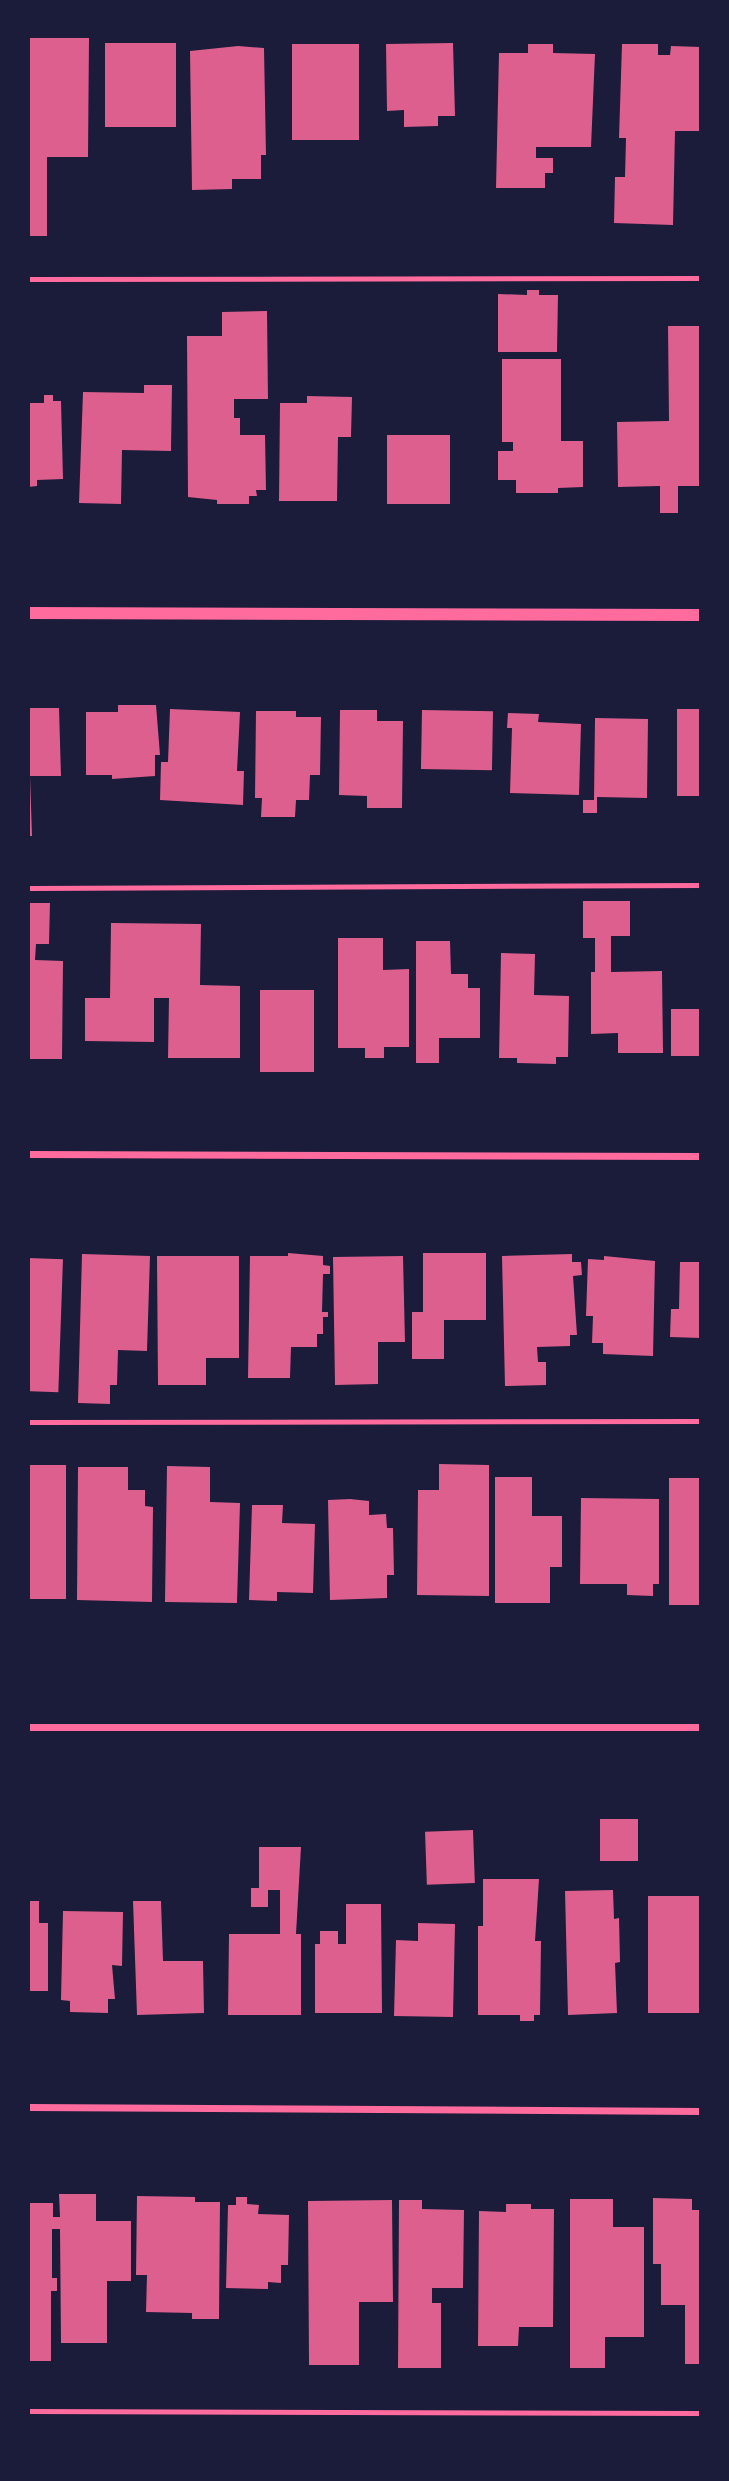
<!DOCTYPE html>
<style>
body{margin:0}
#map{position:relative;width:729px;height:2481px;overflow:hidden;background:#1b1b3a;font-family:"DejaVu Sans",sans-serif}
div>[style]{position:absolute}
.building>*{inset:0;background:#dd5f8e;transform-origin:0 0}
.service>*{height:5px;margin:-2.5px;padding:0 2.5px;transform-origin:2.5px;border-radius:2.5px;background:#ff6b9d}
.minor>*{height:7px;margin:-3.5px;padding:0 3.5px;transform-origin:3.5px;border-radius:3.5px;background:#ff6b9d}
.tertiary>*{height:12px;margin:-6px;padding:0 6px;transform-origin:6px;border-radius:6px;background:#ff6b9d}
span{translate:-50% -50%;white-space:nowrap;text-align:center;line-height:1.15;-webkit-text-stroke:5px #1b1b3a;paint-order:stroke}
.frame{position:absolute;inset:0;border:30px solid #1b1b3a;pointer-events:none}
</style>
<div id="map">
<div class="building">
<div style="clip-path:polygon(28px 38px,89px 38px,88px 157px,47px 157px,47px 236px,28px 236px)"></div>
<div style="left:105px;top:43px;width:71px;height:84px"></div>
<div style="clip-path:polygon(453px 43px,455px 116px,438px 116px,438px 126px,404px 127px,404px 110px,387px 111px,386px 44px)"></div>
<div style="left:292px;top:44px;width:67px;height:96px"></div>
<div style="clip-path:polygon(528px 44px,553px 44px,553px 53px,595px 54px,591px 147px,536px 147px,536px 158px,553px 158px,553px 173px,545px 173px,545px 188px,496px 188px,499px 53px,528px 53px)"></div>
<div style="clip-path:polygon(622px 44px,658px 44px,658px 55px,670px 55px,671px 46px,701px 47px,701px 131px,675px 131px,673px 225px,614px 223px,615px 177px,625px 177px,626px 138px,619px 138px)"></div>
<div style="clip-path:polygon(238px 46px,264px 48px,266px 155px,261px 155px,261px 179px,232px 179px,232px 189px,192px 190px,190px 51px)"></div>
<div style="clip-path:polygon(527px 290px,539px 290px,539px 295px,558px 295px,557px 352px,498px 352px,498px 294px,527px 295px)"></div>
<div style="clip-path:polygon(267px 311px,268px 399px,234px 399px,234px 418px,240px 418px,240px 435px,265px 435px,266px 490px,256px 490px,257px 496px,249px 496px,249px 504px,217px 504px,217px 500px,188px 497px,187px 336px,222px 336px,222px 312px)"></div>
<div style="clip-path:polygon(668px 326px,701px 326px,701px 486px,678px 486px,678px 513px,660px 513px,660px 486px,618px 487px,617px 422px,669px 421px)"></div>
<div style="clip-path:polygon(502px 359px,561px 359px,561px 441px,583px 441px,583px 487px,558px 488px,558px 493px,516px 493px,516px 480px,498px 480px,498px 451px,513px 451px,513px 442px,502px 442px)"></div>
<div style="clip-path:polygon(144px 385px,172px 385px,171px 451px,122px 450px,121px 504px,79px 503px,83px 392px,144px 393px)"></div>
<div style="clip-path:polygon(44px 395px,53px 395px,53px 401px,61px 401px,63px 479px,37px 480px,37px 486px,28px 487px,28px 403px,44px 403px)"></div>
<div style="clip-path:polygon(307px 396px,352px 397px,351px 437px,338px 437px,337px 501px,279px 501px,280px 403px,307px 403px)"></div>
<div style="left:387px;top:435px;width:63px;height:69px"></div>
<div style="clip-path:polygon(118px 705px,156px 705px,160px 755px,155px 755px,155px 776px,112px 779px,112px 775px,86px 775px,86px 712px,118px 712px)"></div>
<div style="clip-path:polygon(28px 708px,59px 708px,61px 776px,30px 776px,32px 836px,28px 836px)"></div>
<div style="clip-path:polygon(170px 709px,240px 712px,237px 771px,244px 771px,243px 805px,160px 800px,161px 762px,168px 762px)"></div>
<div style="left:677px;top:709px;width:24px;height:87px"></div>
<div style="clip-path:polygon(340px 710px,377px 710px,377px 721px,403px 721px,402px 808px,367px 808px,367px 796px,339px 795px)"></div>
<div style="left:422px;top:710px;width:71px;height:59px;rotate:1deg"></div>
<div style="clip-path:polygon(256px 711px,296px 711px,296px 717px,321px 717px,320px 775px,310px 775px,309px 800px,296px 800px,295px 817px,261px 817px,262px 798px,255px 798px)"></div>
<div style="clip-path:polygon(508px 713px,539px 714px,538px 722px,581px 724px,579px 795px,510px 793px,512px 728px,507px 728px)"></div>
<div style="clip-path:polygon(595px 718px,648px 719px,647px 798px,597px 797px,597px 813px,583px 813px,583px 800px,594px 800px)"></div>
<div style="clip-path:polygon(583px 901px,630px 901px,630px 936px,611px 936px,611px 972px,662px 971px,663px 1053px,618px 1053px,618px 1033px,591px 1034px,591px 972px,595px 972px,595px 938px,583px 938px)"></div>
<div style="clip-path:polygon(28px 903px,50px 903px,49px 944px,36px 944px,35px 960px,63px 961px,62px 1059px,28px 1059px)"></div>
<div style="clip-path:polygon(111px 923px,201px 924px,200px 985px,240px 986px,240px 1058px,168px 1058px,169px 998px,154px 998px,154px 1042px,85px 1041px,85px 998px,110px 998px)"></div>
<div style="clip-path:polygon(338px 938px,383px 938px,383px 970px,409px 969px,409px 1047px,384px 1047px,384px 1058px,365px 1058px,365px 1048px,338px 1048px)"></div>
<div style="clip-path:polygon(416px 941px,450px 941px,451px 974px,468px 974px,468px 988px,480px 988px,480px 1038px,439px 1038px,439px 1063px,416px 1063px)"></div>
<div style="clip-path:polygon(501px 953px,535px 954px,534px 995px,569px 996px,568px 1057px,556px 1057px,556px 1064px,517px 1063px,517px 1058px,499px 1058px)"></div>
<div style="left:260px;top:990px;width:54px;height:82px"></div>
<div style="left:671px;top:1009px;width:30px;height:47px"></div>
<div style="clip-path:polygon(288px 1253px,323px 1256px,323px 1265px,330px 1266px,330px 1274px,323px 1274px,322px 1312px,328px 1312px,328px 1317px,323px 1317px,323px 1334px,317px 1334px,317px 1347px,291px 1347px,290px 1378px,248px 1378px,250px 1256px,288px 1256px)"></div>
<div style="clip-path:polygon(423px 1253px,486px 1253px,486px 1320px,444px 1320px,444px 1359px,412px 1359px,412px 1312px,423px 1312px)"></div>
<div style="clip-path:polygon(82px 1254px,150px 1256px,147px 1351px,118px 1350px,117px 1385px,110px 1385px,110px 1404px,78px 1403px)"></div>
<div style="clip-path:polygon(572px 1254px,572px 1262px,581px 1262px,582px 1275px,573px 1276px,577px 1335px,570px 1335px,570px 1346px,537px 1347px,538px 1362px,546px 1362px,546px 1385px,505px 1386px,502px 1256px)"></div>
<div style="clip-path:polygon(157px 1256px,239px 1256px,239px 1358px,206px 1358px,206px 1385px,158px 1385px)"></div>
<div style="clip-path:polygon(403px 1256px,405px 1342px,378px 1342px,378px 1384px,335px 1385px,333px 1257px)"></div>
<div style="clip-path:polygon(604px 1256px,655px 1261px,653px 1356px,603px 1354px,603px 1343px,592px 1343px,593px 1316px,586px 1316px,588px 1259px,604px 1260px)"></div>
<div style="left:28px;top:1258px;width:35px;height:133px;rotate:2deg"></div>
<div style="clip-path:polygon(680px 1262px,701px 1262px,701px 1338px,670px 1337px,671px 1309px,679px 1309px)"></div>
<div style="clip-path:polygon(439px 1464px,489px 1465px,489px 1596px,417px 1595px,418px 1490px,439px 1490px)"></div>
<div style="left:28px;top:1465px;width:38px;height:134px"></div>
<div style="clip-path:polygon(167px 1466px,210px 1467px,210px 1502px,240px 1503px,237px 1603px,165px 1602px)"></div>
<div style="clip-path:polygon(78px 1467px,128px 1467px,128px 1490px,145px 1490px,145px 1506px,153px 1507px,152px 1602px,77px 1600px)"></div>
<div style="clip-path:polygon(495px 1477px,532px 1477px,532px 1516px,562px 1516px,562px 1567px,550px 1567px,550px 1603px,495px 1603px)"></div>
<div style="left:669px;top:1478px;width:32px;height:127px"></div>
<div style="clip-path:polygon(581px 1498px,659px 1499px,659px 1584px,653px 1584px,653px 1596px,627px 1595px,627px 1584px,580px 1584px)"></div>
<div style="clip-path:polygon(350px 1499px,369px 1501px,369px 1515px,386px 1514px,387px 1528px,393px 1528px,394px 1575px,387px 1575px,387px 1598px,330px 1600px,328px 1500px)"></div>
<div style="clip-path:polygon(252px 1505px,283px 1505px,282px 1523px,315px 1524px,313px 1593px,277px 1592px,277px 1601px,249px 1600px)"></div>
<div style="left:600px;top:1819px;width:38px;height:42px"></div>
<div style="left:473px;top:1830px;width:53px;height:48px;rotate:88deg"></div>
<div style="clip-path:polygon(259px 1847px,301px 1847px,296px 1934px,301px 1934px,301px 2015px,228px 2015px,229px 1934px,280px 1934px,280px 1890px,268px 1890px,268px 1907px,251px 1907px,251px 1888px,259px 1888px)"></div>
<div style="clip-path:polygon(483px 1879px,539px 1879px,535px 1941px,541px 1941px,540px 2015px,534px 2015px,534px 2021px,520px 2021px,520px 2015px,478px 2015px,478px 1926px,483px 1926px)"></div>
<div style="clip-path:polygon(613px 1890px,614px 1919px,619px 1918px,620px 1962px,615px 1963px,617px 2013px,568px 2015px,565px 1891px)"></div>
<div style="left:701px;top:1896px;width:117px;height:53px;rotate:90deg"></div>
<div style="clip-path:polygon(28px 1901px,39px 1901px,39px 1923px,48px 1923px,48px 1991px,28px 1991px)"></div>
<div style="clip-path:polygon(133px 1901px,161px 1901px,163px 1961px,203px 1961px,204px 2013px,137px 2015px)"></div>
<div style="clip-path:polygon(346px 1904px,381px 1904px,382px 2013px,315px 2013px,315px 1944px,320px 1944px,320px 1931px,338px 1931px,338px 1944px,346px 1944px)"></div>
<div style="clip-path:polygon(63px 1911px,123px 1912px,122px 1966px,112px 1965px,115px 1999px,108px 1999px,108px 2013px,70px 2012px,70px 2001px,61px 2000px)"></div>
<div style="clip-path:polygon(418px 1923px,455px 1924px,453px 2017px,394px 2016px,396px 1940px,418px 1941px)"></div>
<div style="clip-path:polygon(59px 2194px,96px 2194px,96px 2221px,131px 2221px,131px 2281px,107px 2281px,107px 2343px,61px 2343px,60px 2229px,52px 2229px,52px 2278px,57px 2278px,57px 2291px,51px 2291px,51px 2361px,28px 2361px,28px 2203px,53px 2203px,53px 2217px,60px 2217px)"></div>
<div style="clip-path:polygon(137px 2196px,195px 2197px,195px 2202px,220px 2202px,219px 2319px,192px 2319px,192px 2313px,146px 2312px,147px 2275px,136px 2275px)"></div>
<div style="clip-path:polygon(236px 2197px,247px 2197px,247px 2204px,259px 2205px,258px 2214px,289px 2215px,288px 2265px,281px 2265px,281px 2283px,268px 2282px,268px 2289px,226px 2288px,228px 2205px,236px 2205px)"></div>
<div style="clip-path:polygon(653px 2198px,692px 2199px,692px 2210px,701px 2210px,701px 2364px,685px 2364px,685px 2305px,661px 2305px,661px 2264px,653px 2264px)"></div>
<div style="clip-path:polygon(570px 2199px,613px 2199px,613px 2227px,644px 2227px,644px 2337px,605px 2337px,605px 2368px,570px 2368px)"></div>
<div style="clip-path:polygon(392px 2200px,393px 2302px,359px 2302px,359px 2365px,309px 2365px,308px 2201px)"></div>
<div style="clip-path:polygon(399px 2200px,422px 2200px,422px 2209px,464px 2210px,463px 2288px,432px 2288px,432px 2303px,441px 2303px,441px 2368px,398px 2368px)"></div>
<div style="clip-path:polygon(506px 2204px,531px 2204px,531px 2209px,554px 2209px,553px 2327px,519px 2327px,518px 2346px,478px 2346px,479px 2211px,506px 2212px)"></div>
</div>
<div class="service">
<div style="left:28px;top:279px;width:673px;rotate:-0.09deg"></div>
<div style="left:28px;top:888px;width:673px;rotate:-0.26deg"></div>
<div style="left:28px;top:1422px;width:673px;rotate:-0.09deg"></div>
<div style="left:28px;top:2411px;width:673px;rotate:0.17deg"></div>
</div>
<div class="minor">
<div style="left:28px;top:1154px;width:673px;rotate:0.17deg"></div>
<div style="left:28px;top:1727px;width:673px"></div>
<div style="left:28px;top:2107px;width:673px;rotate:0.34deg"></div>
</div>
<div class="tertiary">
<div style="left:28px;top:613px;width:673px;rotate:0.17deg"></div>
</div>
<div class="frame"></div>
</div>
